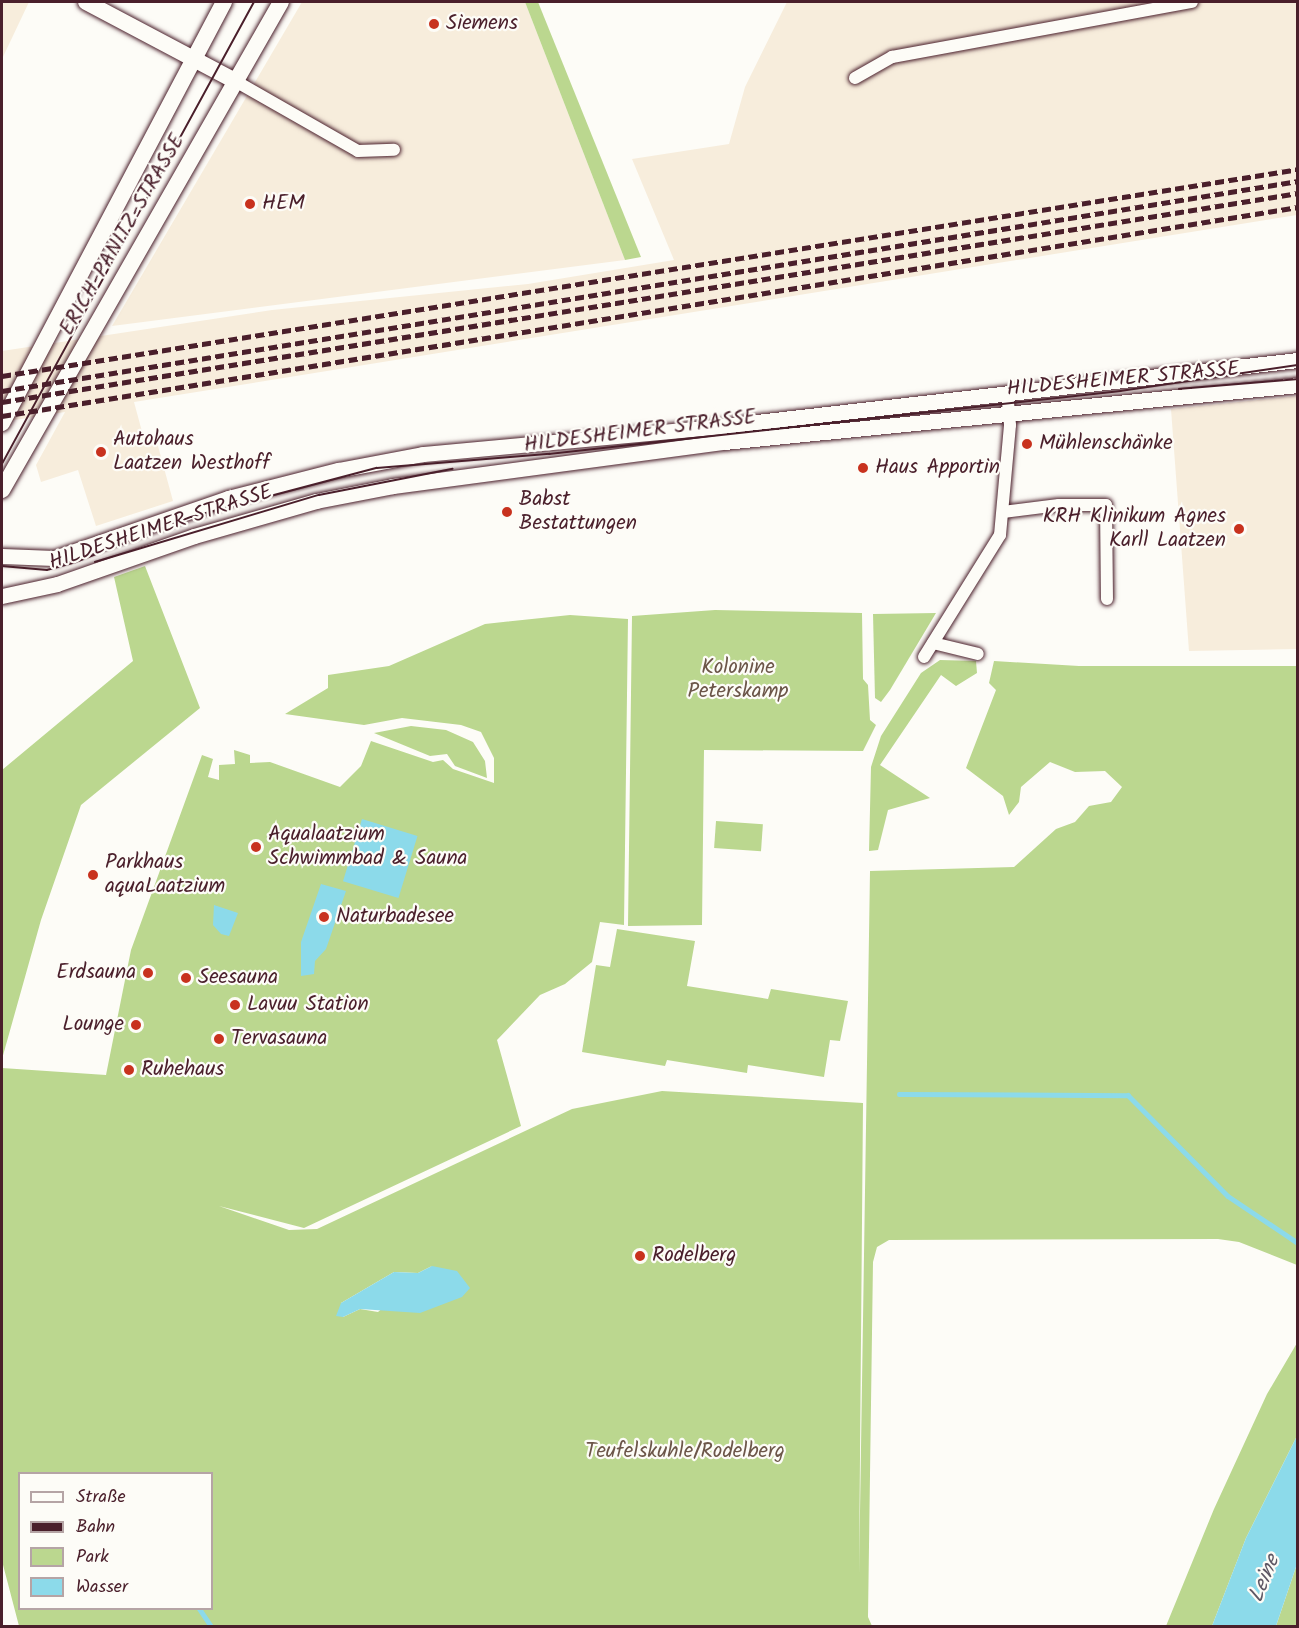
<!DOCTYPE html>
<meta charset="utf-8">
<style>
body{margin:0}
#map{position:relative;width:1299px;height:1628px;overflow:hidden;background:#fdfcf7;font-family:Kalam,sans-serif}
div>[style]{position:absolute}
.built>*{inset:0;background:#f7eddc}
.green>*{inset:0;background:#bbd78f;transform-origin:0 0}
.water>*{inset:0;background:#8cdaea;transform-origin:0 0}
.stream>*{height:4.5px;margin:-2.25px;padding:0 2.25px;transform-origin:2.25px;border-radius:2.25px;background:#8cdaea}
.roads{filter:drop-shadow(0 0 2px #4a1f2b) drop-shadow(0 0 2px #4a1f2b)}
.minor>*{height:12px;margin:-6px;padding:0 6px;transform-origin:6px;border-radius:6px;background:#fdfcf7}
.tertiary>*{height:15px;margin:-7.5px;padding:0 7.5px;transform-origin:7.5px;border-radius:7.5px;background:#fdfcf7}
.secondary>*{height:16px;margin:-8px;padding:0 8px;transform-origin:8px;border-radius:8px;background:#fdfcf7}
.tram>*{height:1.5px;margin:-0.75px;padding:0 0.75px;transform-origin:0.75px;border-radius:0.75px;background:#4a1f2b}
.rail>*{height:4.5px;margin-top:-2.25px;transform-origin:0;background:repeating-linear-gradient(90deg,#4a1f2b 0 9px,transparent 0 13.5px)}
.dots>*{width:16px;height:16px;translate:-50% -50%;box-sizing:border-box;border:3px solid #fdfcf7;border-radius:50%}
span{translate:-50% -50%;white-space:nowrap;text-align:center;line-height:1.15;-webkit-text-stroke:4.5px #fdfcf7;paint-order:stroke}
.poi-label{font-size:21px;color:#4a1f2b}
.left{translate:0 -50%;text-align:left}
.right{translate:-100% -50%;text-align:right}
.street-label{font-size:21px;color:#4a1f2b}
.park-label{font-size:21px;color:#6c5649}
.water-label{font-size:22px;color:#5e5764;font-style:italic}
.frame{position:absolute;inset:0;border:3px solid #4a1f2b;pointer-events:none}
.legend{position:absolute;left:18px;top:1472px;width:195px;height:138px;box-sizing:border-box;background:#fdfcf7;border:2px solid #b5a4a5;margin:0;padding:8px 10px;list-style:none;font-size:18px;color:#4a1f2b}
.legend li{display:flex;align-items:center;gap:12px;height:30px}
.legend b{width:30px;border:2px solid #b5a4a5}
</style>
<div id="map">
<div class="built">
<div style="clip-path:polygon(2px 2px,29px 2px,2px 59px)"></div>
<div style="clip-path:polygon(302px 2px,525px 2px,625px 260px,112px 326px)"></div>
<div style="clip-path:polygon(787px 2px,1297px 2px,1297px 215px,134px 402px,144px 439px,155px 435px,173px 501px,96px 526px,78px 470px,41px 482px,36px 465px,65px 412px,2px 422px,2px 351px,272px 310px,528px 284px,674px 260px,632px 159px,729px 144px,745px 87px)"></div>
<div style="clip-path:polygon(1297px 396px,1297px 649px,1189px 651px,1171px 409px)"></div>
</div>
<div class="green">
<div style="clip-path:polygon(525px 2px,538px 2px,641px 257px,625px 260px)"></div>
<div style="clip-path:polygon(145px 566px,200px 708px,81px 805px,41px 920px,2px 1059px,2px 770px,133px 661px,114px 577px)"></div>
<div style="clip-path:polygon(715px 610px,862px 613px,863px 679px,868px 685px,870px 720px,876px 725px,863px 751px,704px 750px,702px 925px,628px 926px,632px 616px)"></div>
<div style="clip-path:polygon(936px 613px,890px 690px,881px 702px,875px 698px,873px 614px)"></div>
<div style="clip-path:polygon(evenodd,570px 615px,628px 619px,624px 925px,600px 922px,592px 962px,565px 984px,540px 995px,497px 1040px,521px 1126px,304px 1228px,219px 1206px,289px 1230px,317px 1229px,572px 1109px,662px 1091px,863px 1103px,859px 1576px,870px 871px,1014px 867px,1056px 829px,1075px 822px,1089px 806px,1111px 802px,1122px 787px,1105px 771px,1075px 772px,1050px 762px,1021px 787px,1019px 802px,1009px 815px,1003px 796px,966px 768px,996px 690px,989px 683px,994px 661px,1079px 666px,1297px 666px,1297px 1265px,1239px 1242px,1218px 1239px,889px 1240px,877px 1247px,873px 1262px,868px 1617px,872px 1626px,19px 1626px,2px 1561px,2px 1068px,106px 1075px,131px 950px,202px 755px,213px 759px,208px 777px,219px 780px,219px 765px,235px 764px,234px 750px,250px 755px,250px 763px,270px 762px,340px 787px,361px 766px,371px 741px,433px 762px,443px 760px,453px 769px,494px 783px,494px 758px,481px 732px,461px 725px,402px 718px,364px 725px,285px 714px,328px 688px,328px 675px,389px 666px,485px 624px,570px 615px,432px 1266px,378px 1312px,360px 1309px,343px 1317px,341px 1303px,394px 1272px,418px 1273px,432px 1266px,570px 615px,20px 1474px,212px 1474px,212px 1608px,20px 1608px,20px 1474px)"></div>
<div style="clip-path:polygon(940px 660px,976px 661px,977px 673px,956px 686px,941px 675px,880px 765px,930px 798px,888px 810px,878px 850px,869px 851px,871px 767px,881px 736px,921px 673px)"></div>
<div style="clip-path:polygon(411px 726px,446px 730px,473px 742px,485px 761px,487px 778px,455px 766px,447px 754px,430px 756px,374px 733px)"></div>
<div style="left:716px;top:821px;width:47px;height:27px;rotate:4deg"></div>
<div style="clip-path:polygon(617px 929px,695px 941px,687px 986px,768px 999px,771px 989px,848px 1001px,840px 1041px,830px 1040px,824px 1077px,748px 1065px,747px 1073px,667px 1060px,665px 1066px,582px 1052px,596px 965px,610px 967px)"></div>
<div style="clip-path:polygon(1297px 1343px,1297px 1436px,1246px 1538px,1212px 1626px,1166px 1626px,1214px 1509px,1267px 1394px)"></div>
<div style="clip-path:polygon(1297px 1564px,1297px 1626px,1276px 1626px)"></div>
</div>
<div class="water">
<div style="left:362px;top:819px;width:58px;height:65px;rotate:17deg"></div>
<div style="clip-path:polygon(321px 884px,346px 891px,326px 949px,315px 961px,314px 974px,301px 976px,301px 942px)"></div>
<div style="clip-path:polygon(214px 905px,238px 913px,229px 936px,221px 934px,213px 925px)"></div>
<div style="clip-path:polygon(432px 1266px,457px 1271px,470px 1288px,462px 1297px,420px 1313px,360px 1309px,343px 1317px,336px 1316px,341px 1303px,394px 1272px,418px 1273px)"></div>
<div style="clip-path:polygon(1297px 1436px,1297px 1564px,1276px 1626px,1212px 1626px,1246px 1538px)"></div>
</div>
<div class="stream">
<div style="left:899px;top:1094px;width:229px;rotate:0.3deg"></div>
<div style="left:1128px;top:1095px;width:142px;rotate:45.3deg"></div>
<div style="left:1228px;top:1196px;width:84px;rotate:33.9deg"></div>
<div style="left:199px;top:1608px;width:22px;rotate:56deg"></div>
</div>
<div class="roads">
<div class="minor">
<div style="left:855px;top:78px;width:43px;rotate:-29.6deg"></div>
<div style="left:892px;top:57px;width:305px;rotate:-10.4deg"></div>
<div style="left:237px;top:82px;width:139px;rotate:29.7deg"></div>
<div style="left:358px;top:151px;width:36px;rotate:-2deg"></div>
<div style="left:1003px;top:512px;width:56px;rotate:-7.1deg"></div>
<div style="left:1059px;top:505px;width:47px"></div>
<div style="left:1106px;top:505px;width:94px;rotate:89.4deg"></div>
<div style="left:933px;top:643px;width:46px;rotate:13.7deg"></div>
<div style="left:924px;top:657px;width:144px;rotate:-58.1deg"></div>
<div style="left:1000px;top:535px;width:110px;rotate:-84.8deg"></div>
<div style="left:1010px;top:425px;width:32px;rotate:-95deg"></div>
</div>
<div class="tertiary">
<div style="left:2px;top:556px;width:52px;rotate:2.2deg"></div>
<div style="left:54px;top:558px;width:184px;rotate:-19deg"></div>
<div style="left:228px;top:498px;width:114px;rotate:-14.3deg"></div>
<div style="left:338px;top:470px;width:86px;rotate:-10.7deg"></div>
<div style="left:423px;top:454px;width:300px;rotate:-5.3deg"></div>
<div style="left:722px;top:426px;width:580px;rotate:-6.54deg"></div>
<div style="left:2px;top:596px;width:56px;rotate:-12.3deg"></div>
<div style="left:57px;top:584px;width:145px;rotate:-19.3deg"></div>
<div style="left:194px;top:536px;width:127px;rotate:-16deg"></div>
<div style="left:316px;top:501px;width:78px;rotate:-11deg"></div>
<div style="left:393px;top:486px;width:334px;rotate:-7.6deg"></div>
<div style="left:724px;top:442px;width:577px;rotate:-5.67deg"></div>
</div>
<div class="secondary">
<div style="left:86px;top:2px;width:171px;rotate:27.9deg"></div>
<div style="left:2px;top:423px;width:476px;rotate:-62.2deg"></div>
<div style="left:2px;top:490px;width:562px;rotate:-60.24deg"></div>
</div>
</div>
<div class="tram">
<div style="left:1179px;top:389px;width:119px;rotate:-4.8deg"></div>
<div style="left:2px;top:464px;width:526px;rotate:-61.39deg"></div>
<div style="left:95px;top:562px;width:234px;rotate:-16.7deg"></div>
<div style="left:319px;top:495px;width:136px;rotate:-11.1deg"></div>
<div style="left:2px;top:566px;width:45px;rotate:5.1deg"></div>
<div style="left:47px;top:570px;width:30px;rotate:-15deg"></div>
<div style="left:76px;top:562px;width:123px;rotate:-21.4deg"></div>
<div style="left:191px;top:517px;width:192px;rotate:-14.8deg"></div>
<div style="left:377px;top:468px;width:173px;rotate:-4.7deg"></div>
<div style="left:549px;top:454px;width:575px;rotate:-6.29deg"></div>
<div style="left:1121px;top:391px;width:179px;rotate:-8.4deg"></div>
</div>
<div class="rail">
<div style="left:2px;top:376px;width:1312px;rotate:-9.07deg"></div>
<div style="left:2px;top:391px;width:1313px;rotate:-9.2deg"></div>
<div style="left:2px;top:402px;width:1313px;rotate:-9.16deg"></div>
<div style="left:2px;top:416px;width:1313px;rotate:-9.16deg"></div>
</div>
<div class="dots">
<div style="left:434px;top:24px;background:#c8321e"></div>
<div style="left:250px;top:204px;background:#c8321e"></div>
<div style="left:1027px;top:444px;background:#c8321e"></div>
<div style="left:101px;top:452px;background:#c8321e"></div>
<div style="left:863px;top:468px;background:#c8321e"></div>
<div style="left:507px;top:512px;background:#c8321e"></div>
<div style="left:1239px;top:529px;background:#c8321e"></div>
<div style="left:256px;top:847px;background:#c8321e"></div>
<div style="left:93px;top:875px;background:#c8321e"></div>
<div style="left:324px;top:917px;background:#c8321e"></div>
<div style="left:148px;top:973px;background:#c8321e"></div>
<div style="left:186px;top:978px;background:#c8321e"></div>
<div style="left:235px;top:1005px;background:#c8321e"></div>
<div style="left:136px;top:1025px;background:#c8321e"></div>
<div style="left:219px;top:1039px;background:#c8321e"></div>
<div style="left:129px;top:1070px;background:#c8321e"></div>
<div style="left:640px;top:1256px;background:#c8321e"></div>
</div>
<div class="poi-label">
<span class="left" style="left:446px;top:24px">Siemens</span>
<span class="left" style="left:262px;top:204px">HEM</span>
<span class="left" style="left:113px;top:452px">Autohaus<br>Laatzen Westhoff</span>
<span class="left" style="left:1039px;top:444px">Mühlenschänke</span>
<span class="left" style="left:875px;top:468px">Haus Apportin</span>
<span class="left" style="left:519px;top:512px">Babst<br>Bestattungen</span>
<span class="right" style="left:1226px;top:529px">KRH Klinikum Agnes<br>Karll Laatzen</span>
<span class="left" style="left:268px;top:847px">Aqualaatzium<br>Schwimmbad &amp; Sauna</span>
<span class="left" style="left:105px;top:875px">Parkhaus<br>aquaLaatzium</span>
<span class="left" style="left:336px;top:917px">Naturbadesee</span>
<span class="right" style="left:136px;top:973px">Erdsauna</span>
<span class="left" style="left:198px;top:978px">Seesauna</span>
<span class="left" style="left:247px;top:1005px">Lavuu Station</span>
<span class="right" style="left:124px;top:1025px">Lounge</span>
<span class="left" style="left:231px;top:1039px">Tervasauna</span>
<span class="left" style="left:141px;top:1070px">Ruhehaus</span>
<span class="left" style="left:652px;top:1256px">Rodelberg</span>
</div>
<div class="street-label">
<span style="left:123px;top:235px;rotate:-60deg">ERICH-PANITZ-STRASSE</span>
<span style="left:1123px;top:380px;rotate:-5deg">HILDESHEIMER STRASSE</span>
<span style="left:640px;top:432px;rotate:-7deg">HILDESHEIMER STRASSE</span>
<span style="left:161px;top:528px;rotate:-18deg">HILDESHEIMER STRASSE</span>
</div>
<div class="park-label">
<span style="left:738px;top:680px">Kolonine<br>Peterskamp</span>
<span style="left:685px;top:1452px">Teufelskuhle/Rodelberg</span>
</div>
<div class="water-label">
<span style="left:1265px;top:1579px;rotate:-68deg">Leine</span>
</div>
<div class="frame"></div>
<ul class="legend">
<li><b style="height:8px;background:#fdfcf7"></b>Straße</li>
<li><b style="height:8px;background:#4a1f2b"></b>Bahn</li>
<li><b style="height:16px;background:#bbd78f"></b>Park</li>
<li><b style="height:16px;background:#8cdaea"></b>Wasser</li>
</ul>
</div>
